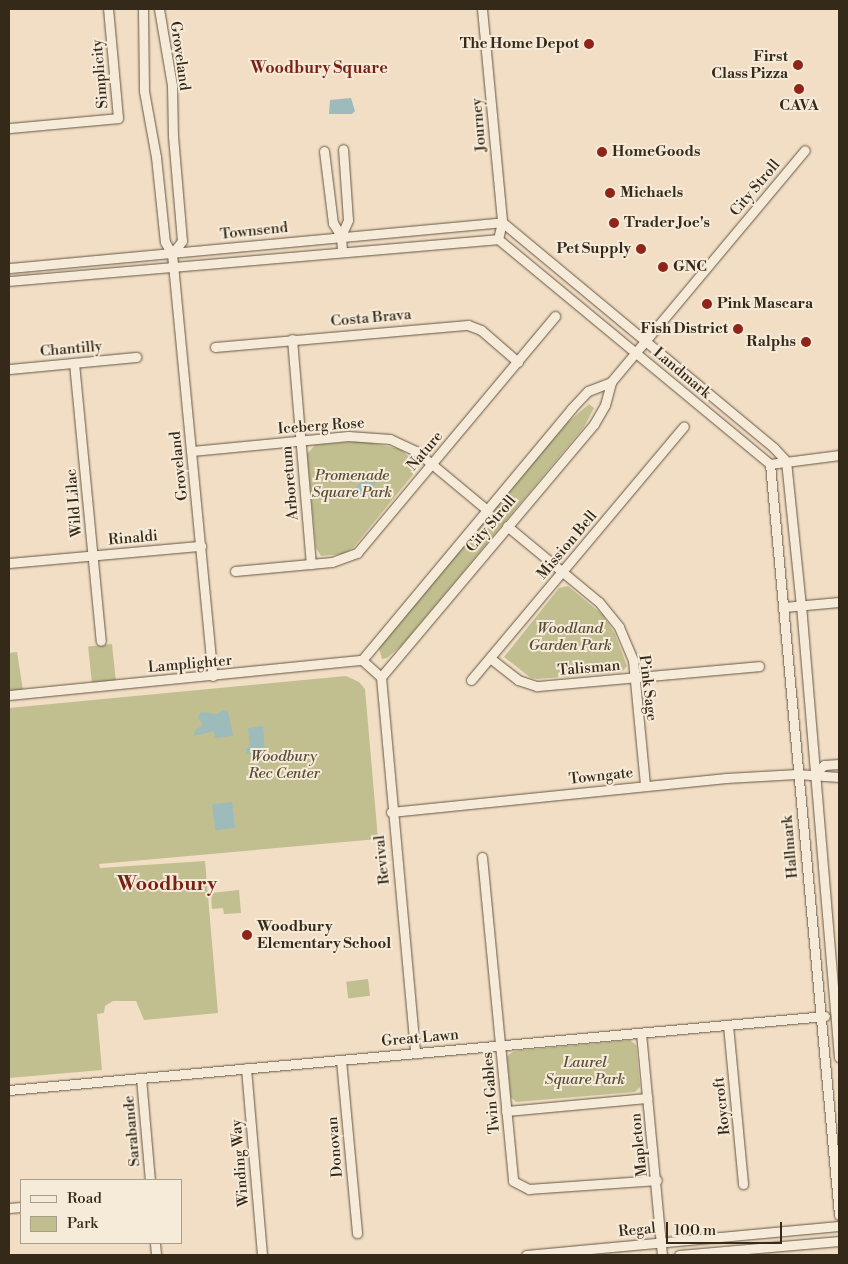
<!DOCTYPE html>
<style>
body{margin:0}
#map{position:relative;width:848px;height:1264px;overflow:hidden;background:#f1dec4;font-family:"Libre Bodoni",serif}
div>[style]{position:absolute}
.green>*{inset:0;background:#c1bf8f;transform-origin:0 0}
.water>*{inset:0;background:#9cbbba;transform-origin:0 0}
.roads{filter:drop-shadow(0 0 1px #645644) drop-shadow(0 0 1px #645644)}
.minor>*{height:9px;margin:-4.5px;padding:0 4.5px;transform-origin:4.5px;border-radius:4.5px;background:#f6ead9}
.dots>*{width:14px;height:14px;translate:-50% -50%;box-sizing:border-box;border:2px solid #f6ead9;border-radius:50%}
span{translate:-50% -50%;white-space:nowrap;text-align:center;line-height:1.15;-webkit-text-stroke:4px #f6ead9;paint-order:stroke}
.poi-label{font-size:15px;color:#352919;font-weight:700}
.right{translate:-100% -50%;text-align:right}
.left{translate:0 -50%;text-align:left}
.street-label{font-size:15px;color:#352919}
.park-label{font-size:15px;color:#584e36;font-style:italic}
.neighbourhood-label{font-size:16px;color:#7a1f14;font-weight:700}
.district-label{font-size:20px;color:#7a1f14;font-weight:700}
.frame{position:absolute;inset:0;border:10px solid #352919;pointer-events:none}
.legend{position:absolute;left:20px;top:1179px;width:162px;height:65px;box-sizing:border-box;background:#f6ead9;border:1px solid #a99d8c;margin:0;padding:6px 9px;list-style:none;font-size:15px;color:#352919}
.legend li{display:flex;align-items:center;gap:10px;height:25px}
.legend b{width:25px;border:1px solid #a99d8c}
.scale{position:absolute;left:666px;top:1222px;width:116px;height:22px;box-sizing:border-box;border:2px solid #352919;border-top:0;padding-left:6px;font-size:15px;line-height:18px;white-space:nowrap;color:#352919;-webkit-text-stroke:4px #f6ead9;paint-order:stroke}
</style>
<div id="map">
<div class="green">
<div style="clip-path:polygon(589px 404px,594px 408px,584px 427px,402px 645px,387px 658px,382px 659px,379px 648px,566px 424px)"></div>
<div style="clip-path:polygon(362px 441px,400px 449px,420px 466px,353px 548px,343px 554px,321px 556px,316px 548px,307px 454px,315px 445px)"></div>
<div style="clip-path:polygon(568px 586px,603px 615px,615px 634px,627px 666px,622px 672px,538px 679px,531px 678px,504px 657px,559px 588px)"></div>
<div style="left:112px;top:644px;width:38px;height:24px;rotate:84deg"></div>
<div style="clip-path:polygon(17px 652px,23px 690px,9px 692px,9px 653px)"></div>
<div style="clip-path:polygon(346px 676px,359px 682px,365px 689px,378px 839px,99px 864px,100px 868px,205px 861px,218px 1013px,144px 1020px,136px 1001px,113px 1001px,105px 1006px,104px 1013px,97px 1014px,102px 1070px,9px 1078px,9px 708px)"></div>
<div style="clip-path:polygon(239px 890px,241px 913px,224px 914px,223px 908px,212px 909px,211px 893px)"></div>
<div style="left:368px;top:979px;width:17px;height:22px;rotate:83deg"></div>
<div style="clip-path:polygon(630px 1040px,636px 1045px,640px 1087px,635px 1092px,516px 1102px,511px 1097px,507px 1056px,514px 1051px)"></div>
</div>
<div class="water">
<div style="clip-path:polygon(351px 98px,355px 111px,352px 114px,329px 114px,330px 100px)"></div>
<div style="left:369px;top:473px;width:12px;height:23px;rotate:42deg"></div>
<div style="clip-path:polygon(224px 710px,228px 711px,233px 736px,215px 738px,214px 731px,194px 736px,195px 730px,203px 725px,198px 717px,201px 712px,217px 714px)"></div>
<div style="clip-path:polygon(263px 726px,265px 753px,247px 754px,246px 748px,250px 747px,248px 728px)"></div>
<div style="left:232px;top:802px;width:26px;height:20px;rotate:83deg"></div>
</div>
<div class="roads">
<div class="minor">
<div style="left:143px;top:9px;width:82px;rotate:89.3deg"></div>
<div style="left:144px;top:91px;width:67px;rotate:79.7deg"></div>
<div style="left:156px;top:157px;width:85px;rotate:84deg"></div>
<div style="left:165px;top:242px;width:14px;rotate:60deg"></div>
<div style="left:172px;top:254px;width:424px;rotate:84.5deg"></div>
<div style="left:159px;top:9px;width:77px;rotate:80.3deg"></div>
<div style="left:172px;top:85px;width:51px;rotate:88.9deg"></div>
<div style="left:173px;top:136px;width:105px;rotate:85.1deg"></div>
<div style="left:182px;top:241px;width:16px;rotate:128deg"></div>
<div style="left:482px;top:9px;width:214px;rotate:84.6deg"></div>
<div style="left:502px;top:222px;width:17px;rotate:103deg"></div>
<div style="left:9px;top:128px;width:109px;rotate:-5.2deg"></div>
<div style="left:118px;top:118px;width:109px;rotate:-95.2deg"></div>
<div style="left:324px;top:151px;width:73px;rotate:82.9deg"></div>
<div style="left:333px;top:223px;width:15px;rotate:58deg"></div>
<div style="left:341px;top:236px;width:16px;rotate:86deg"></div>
<div style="left:341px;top:236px;width:17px;rotate:-66deg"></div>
<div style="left:348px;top:220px;width:71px;rotate:-94deg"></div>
<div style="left:498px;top:239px;width:353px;rotate:39.6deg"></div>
<div style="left:770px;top:464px;width:754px;rotate:84.75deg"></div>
<div style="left:9px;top:268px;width:495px;rotate:-5.3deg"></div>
<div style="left:502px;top:222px;width:354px;rotate:39.7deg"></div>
<div style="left:774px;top:448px;width:18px;rotate:47deg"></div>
<div style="left:786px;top:461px;width:145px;rotate:84.1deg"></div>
<div style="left:801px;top:605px;width:454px;rotate:85.2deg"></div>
<div style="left:9px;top:281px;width:491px;rotate:-4.9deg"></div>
<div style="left:292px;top:339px;width:226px;rotate:85.2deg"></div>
<div style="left:215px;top:347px;width:254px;rotate:-5deg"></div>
<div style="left:468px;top:325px;width:14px;rotate:21deg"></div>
<div style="left:481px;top:330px;width:49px;rotate:40.9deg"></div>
<div style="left:74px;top:363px;width:279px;rotate:84.5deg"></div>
<div style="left:9px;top:369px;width:128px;rotate:-5.4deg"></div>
<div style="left:192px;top:451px;width:157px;rotate:-5.5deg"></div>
<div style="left:348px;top:436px;width:42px;rotate:4.1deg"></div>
<div style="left:390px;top:439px;width:29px;rotate:25deg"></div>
<div style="left:416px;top:451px;width:92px;rotate:39.7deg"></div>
<div style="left:770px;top:464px;width:70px;rotate:-7.4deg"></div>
<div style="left:507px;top:526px;width:119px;rotate:39.6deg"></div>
<div style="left:599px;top:602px;width:32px;rotate:51deg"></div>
<div style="left:619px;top:627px;width:36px;rotate:67deg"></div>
<div style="left:633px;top:660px;width:126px;rotate:84.5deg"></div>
<div style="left:9px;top:563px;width:193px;rotate:-5.1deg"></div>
<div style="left:235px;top:571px;width:97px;rotate:-5.3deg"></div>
<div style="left:332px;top:562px;width:27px;rotate:-20deg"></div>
<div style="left:357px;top:553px;width:309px;rotate:-50.1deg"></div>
<div style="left:784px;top:607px;width:55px;rotate:-5.2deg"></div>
<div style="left:490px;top:658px;width:36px;rotate:38deg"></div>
<div style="left:518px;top:680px;width:20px;rotate:18deg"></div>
<div style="left:537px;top:686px;width:223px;rotate:-5.1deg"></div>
<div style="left:362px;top:660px;width:327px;rotate:-50.2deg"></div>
<div style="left:571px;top:409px;width:25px;rotate:-47deg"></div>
<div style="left:588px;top:391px;width:25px;rotate:-21deg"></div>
<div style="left:381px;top:677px;width:331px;rotate:-49.9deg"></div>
<div style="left:594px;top:424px;width:22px;rotate:-60deg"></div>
<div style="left:605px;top:405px;width:24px;rotate:-75deg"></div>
<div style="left:611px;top:382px;width:302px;rotate:-50.1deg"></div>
<div style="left:471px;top:680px;width:331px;rotate:-50deg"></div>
<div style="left:9px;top:695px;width:355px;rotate:-5.7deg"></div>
<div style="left:362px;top:660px;width:25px;rotate:42deg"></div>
<div style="left:381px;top:677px;width:378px;rotate:84.8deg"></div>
<div style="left:814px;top:774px;width:13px;rotate:-42deg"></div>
<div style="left:824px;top:765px;width:15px;rotate:-4deg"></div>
<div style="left:391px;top:812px;width:337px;rotate:-5.8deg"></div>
<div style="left:726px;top:778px;width:71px;rotate:-3.2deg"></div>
<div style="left:797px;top:774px;width:42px;rotate:4.1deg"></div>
<div style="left:482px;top:857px;width:325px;rotate:84.5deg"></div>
<div style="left:513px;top:1181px;width:18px;rotate:27deg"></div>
<div style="left:529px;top:1189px;width:128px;rotate:-4deg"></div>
<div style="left:728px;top:1025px;width:160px;rotate:84.6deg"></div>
<div style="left:641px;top:1033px;width:223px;rotate:84.6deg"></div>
<div style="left:341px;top:1060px;width:174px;rotate:84.7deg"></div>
<div style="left:246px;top:1068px;width:188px;rotate:85.1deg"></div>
<div style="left:141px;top:1078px;width:102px;rotate:85deg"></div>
<div style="left:9px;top:1090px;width:819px;rotate:-5.18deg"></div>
<div style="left:506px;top:1111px;width:142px;rotate:-5.3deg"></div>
<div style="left:9px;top:1208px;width:12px;rotate:-5deg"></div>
<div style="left:155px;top:1243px;width:12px;rotate:85deg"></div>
<div style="left:526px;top:1255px;width:314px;rotate:-5.3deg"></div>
<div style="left:679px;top:1255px;width:161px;rotate:-5deg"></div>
</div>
</div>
<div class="dots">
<div style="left:589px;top:44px;background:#8f2418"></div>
<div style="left:798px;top:65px;background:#8f2418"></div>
<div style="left:799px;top:89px;background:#8f2418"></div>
<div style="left:602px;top:152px;background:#8f2418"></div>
<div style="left:610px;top:193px;background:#8f2418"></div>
<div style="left:614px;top:223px;background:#8f2418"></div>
<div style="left:641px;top:249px;background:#8f2418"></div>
<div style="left:663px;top:267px;background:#8f2418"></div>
<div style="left:707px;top:304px;background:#8f2418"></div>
<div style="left:738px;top:329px;background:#8f2418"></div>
<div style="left:806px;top:342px;background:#8f2418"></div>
<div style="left:247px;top:935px;background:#8f2418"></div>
</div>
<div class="poi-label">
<span class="right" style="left:579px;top:44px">The Home Depot</span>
<span class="right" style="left:788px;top:65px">First<br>Class Pizza</span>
<span style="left:799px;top:106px">CAVA</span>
<span class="left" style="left:612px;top:152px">HomeGoods</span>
<span class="left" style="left:620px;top:193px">Michaels</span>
<span class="left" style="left:624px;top:223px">Trader Joe's</span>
<span class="right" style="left:631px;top:249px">Pet Supply</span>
<span class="left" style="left:673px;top:267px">GNC</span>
<span class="left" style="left:717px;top:304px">Pink Mascara</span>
<span class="right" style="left:728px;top:329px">Fish District</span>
<span class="right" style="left:796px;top:342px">Ralphs</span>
<span class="left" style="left:257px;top:935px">Woodbury<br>Elementary School</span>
</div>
<div class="street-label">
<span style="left:180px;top:56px;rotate:82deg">Groveland</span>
<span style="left:100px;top:74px;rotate:-95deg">Simplicity</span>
<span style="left:479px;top:125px;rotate:-95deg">Journey</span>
<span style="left:755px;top:188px;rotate:-50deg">City Stroll</span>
<span style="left:254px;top:231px;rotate:-6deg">Townsend</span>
<span style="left:371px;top:318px;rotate:-5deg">Costa Brava</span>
<span style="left:71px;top:349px;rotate:-5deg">Chantilly</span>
<span style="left:682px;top:373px;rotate:40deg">Landmark</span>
<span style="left:321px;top:426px;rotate:-4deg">Iceberg Rose</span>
<span style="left:425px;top:451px;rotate:-50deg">Nature</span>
<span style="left:179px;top:466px;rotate:-96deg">Groveland</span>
<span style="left:290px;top:483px;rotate:-95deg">Arboretum</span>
<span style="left:74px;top:503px;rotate:-95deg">Wild Lilac</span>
<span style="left:491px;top:524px;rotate:-50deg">City Stroll</span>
<span style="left:133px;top:538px;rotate:-5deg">Rinaldi</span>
<span style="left:567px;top:545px;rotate:-50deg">Mission Bell</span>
<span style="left:190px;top:664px;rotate:-5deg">Lamplighter</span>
<span style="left:589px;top:668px;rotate:-5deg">Talisman</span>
<span style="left:648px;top:688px;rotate:83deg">Pink Sage</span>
<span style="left:601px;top:776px;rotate:-6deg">Towngate</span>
<span style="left:790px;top:847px;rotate:-95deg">Hallmark</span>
<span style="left:382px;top:860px;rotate:-96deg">Revival</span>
<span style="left:420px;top:1038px;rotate:-5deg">Great Lawn</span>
<span style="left:491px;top:1093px;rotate:-95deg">Twin Gables</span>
<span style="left:722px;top:1106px;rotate:-96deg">Roycroft</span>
<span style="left:132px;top:1131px;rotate:-95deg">Sarabande</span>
<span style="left:639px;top:1145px;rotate:-96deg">Mapleton</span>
<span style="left:335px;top:1147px;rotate:-95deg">Donovan</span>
<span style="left:240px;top:1163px;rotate:-95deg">Winding Way</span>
<span style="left:637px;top:1230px;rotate:-6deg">Regal</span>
</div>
<div class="park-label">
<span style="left:352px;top:484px">Promenade<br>Square Park</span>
<span style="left:570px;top:637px">Woodland<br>Garden Park</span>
<span style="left:284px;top:765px">Woodbury<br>Rec Center</span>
<span style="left:585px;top:1071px">Laurel<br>Square Park</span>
</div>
<div class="neighbourhood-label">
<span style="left:319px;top:68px">Woodbury Square</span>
</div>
<div class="district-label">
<span style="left:167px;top:884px">Woodbury</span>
</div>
<div class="frame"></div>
<ul class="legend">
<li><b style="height:6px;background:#f6ead9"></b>Road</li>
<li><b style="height:14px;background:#c1bf8f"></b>Park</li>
</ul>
<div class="scale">100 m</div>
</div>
